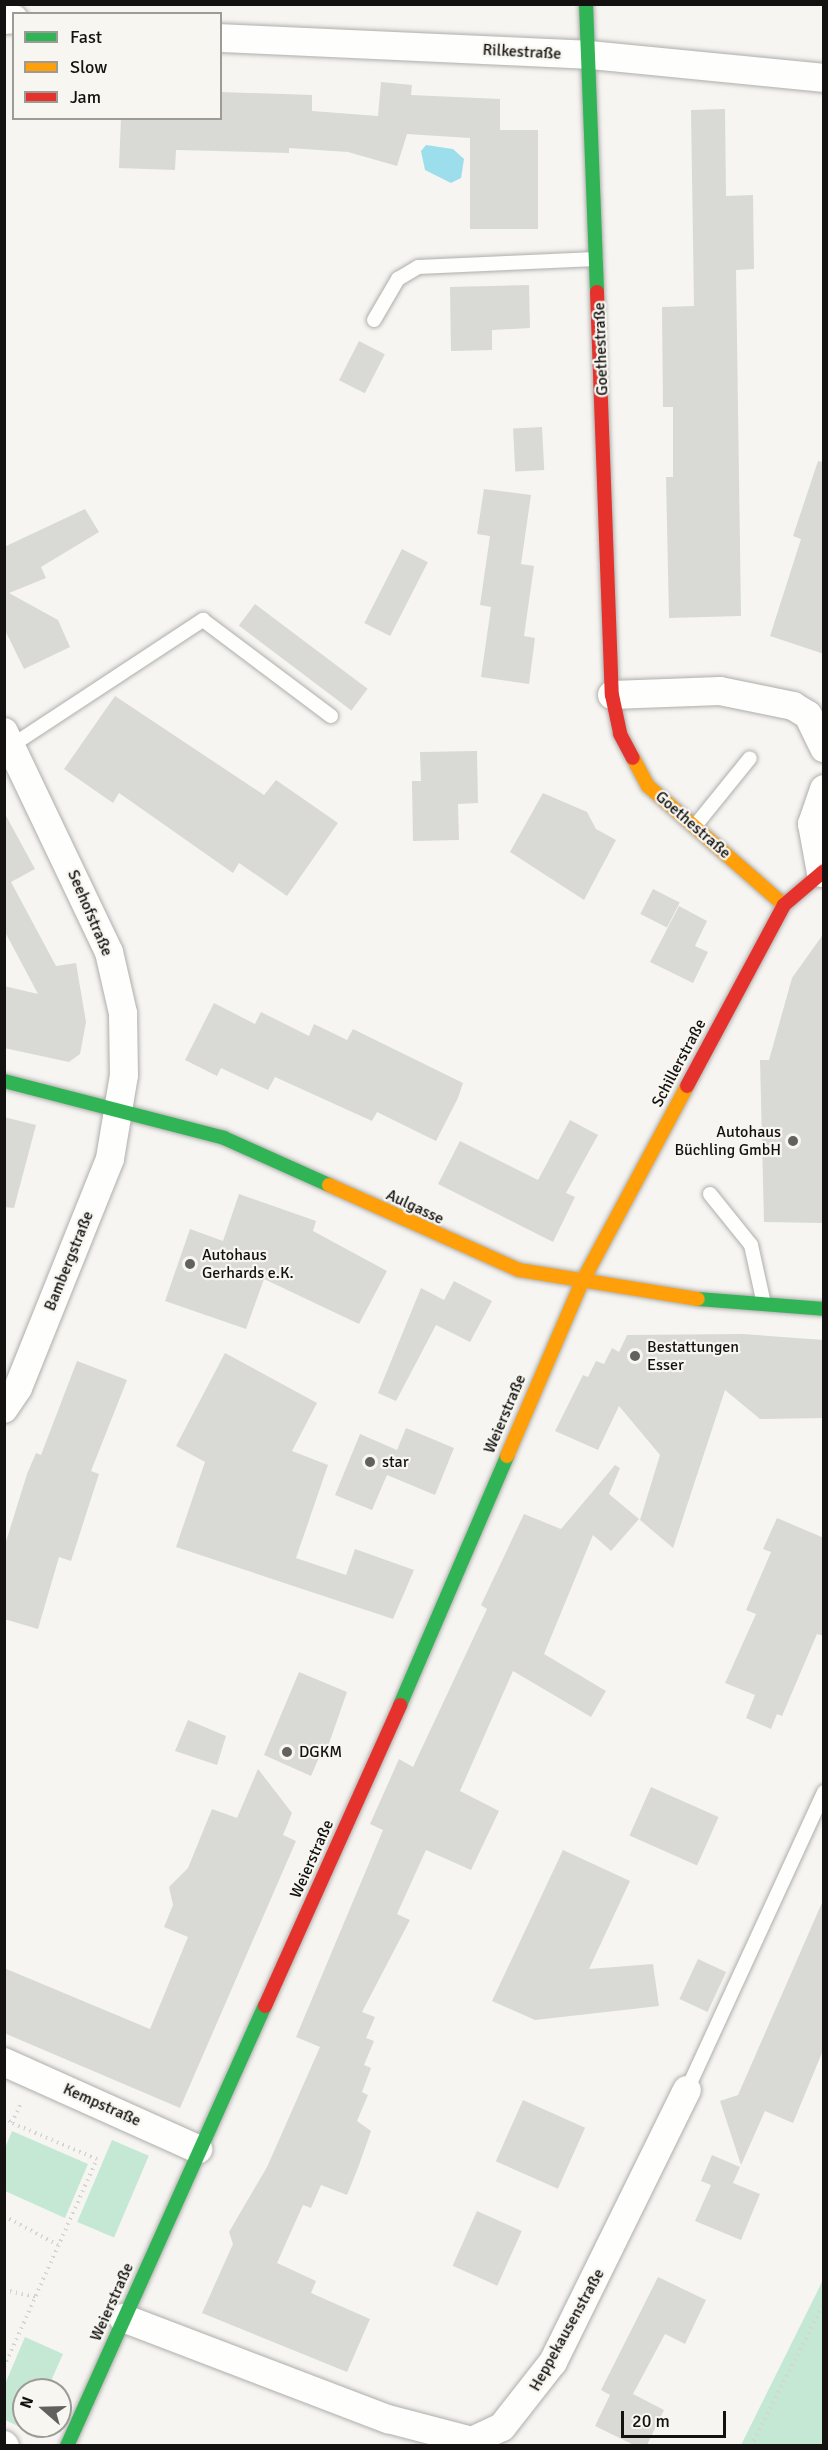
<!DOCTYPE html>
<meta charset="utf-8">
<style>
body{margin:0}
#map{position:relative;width:828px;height:2450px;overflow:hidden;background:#f6f5f2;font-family:Signika,sans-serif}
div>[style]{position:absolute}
.green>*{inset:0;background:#c4e8d4;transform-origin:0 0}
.water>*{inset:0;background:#9ddeed}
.building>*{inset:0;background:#d9d9d6;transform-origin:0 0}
.path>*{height:4px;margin-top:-2px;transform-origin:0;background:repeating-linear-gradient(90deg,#d4d4d3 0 1.5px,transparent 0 6px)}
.roads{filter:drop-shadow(0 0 2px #afaeac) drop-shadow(0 0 2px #afaeac)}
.lane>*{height:14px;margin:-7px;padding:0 7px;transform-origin:7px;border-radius:7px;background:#fefefd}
.street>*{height:28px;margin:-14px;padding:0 14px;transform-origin:14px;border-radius:14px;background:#fefefd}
.fast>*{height:14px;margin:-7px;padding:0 7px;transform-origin:7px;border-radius:7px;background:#30b455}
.slow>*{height:14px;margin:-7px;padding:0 7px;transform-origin:7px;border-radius:7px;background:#ff9f0a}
.jam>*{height:14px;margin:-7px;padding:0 7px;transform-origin:7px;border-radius:7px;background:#e5322d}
.dots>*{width:16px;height:16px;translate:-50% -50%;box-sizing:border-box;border:3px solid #f8f6f0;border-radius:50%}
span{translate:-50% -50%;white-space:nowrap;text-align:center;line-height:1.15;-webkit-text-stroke:4.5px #f8f6f0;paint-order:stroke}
.street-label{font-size:16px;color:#131210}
.poi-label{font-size:16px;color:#131210}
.right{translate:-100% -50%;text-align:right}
.left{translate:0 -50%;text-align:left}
.frame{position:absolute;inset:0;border:6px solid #131210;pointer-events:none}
.legend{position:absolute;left:12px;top:12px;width:210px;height:108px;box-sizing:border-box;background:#f8f6f0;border:2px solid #9c9b96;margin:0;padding:8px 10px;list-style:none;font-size:18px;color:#131210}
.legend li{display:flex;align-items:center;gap:12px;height:30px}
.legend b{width:30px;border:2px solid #9c9b96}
.north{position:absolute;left:12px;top:2378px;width:60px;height:60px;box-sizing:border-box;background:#f8f6f0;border:2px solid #9c9b96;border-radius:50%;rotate:290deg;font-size:16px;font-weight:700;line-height:24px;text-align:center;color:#131210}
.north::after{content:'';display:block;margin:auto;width:21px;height:27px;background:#62615f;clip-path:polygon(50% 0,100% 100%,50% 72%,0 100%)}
.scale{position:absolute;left:621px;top:2411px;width:105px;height:27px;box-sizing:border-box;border:3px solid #131210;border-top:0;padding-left:8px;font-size:18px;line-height:21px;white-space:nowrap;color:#131210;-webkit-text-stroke:4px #f8f6f0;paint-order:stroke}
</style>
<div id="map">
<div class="green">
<div style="clip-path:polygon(12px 2131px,88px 2164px,65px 2218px,5px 2191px,5px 2148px)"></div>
<div style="left:112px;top:2140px;width:40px;height:89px;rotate:23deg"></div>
<div style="clip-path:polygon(823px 2280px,823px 2445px,741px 2445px)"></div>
<div style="clip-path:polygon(25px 2337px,63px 2354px,47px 2390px,24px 2390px,24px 2426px,31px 2426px,29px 2431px,5px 2420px,5px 2384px)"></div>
</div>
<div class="water">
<div style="clip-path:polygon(426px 145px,453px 149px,464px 159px,461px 178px,451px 183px,425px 170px,421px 151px)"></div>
</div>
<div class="building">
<div style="clip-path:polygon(381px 82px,412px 85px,411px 95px,500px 99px,500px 130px,538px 130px,538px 229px,470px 229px,470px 138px,407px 134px,397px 166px,348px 152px,289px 148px,289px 153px,176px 150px,175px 170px,119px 168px,121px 118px,220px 118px,220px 92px,312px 95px,312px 111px,378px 116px)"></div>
<div style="clip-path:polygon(725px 109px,726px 196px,753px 195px,754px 269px,736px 270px,741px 616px,669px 618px,666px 477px,673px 477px,673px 407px,663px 407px,662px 307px,694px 306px,691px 110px)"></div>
<div style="clip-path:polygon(529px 285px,530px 328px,492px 330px,492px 350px,451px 351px,450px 287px)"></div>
<div style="left:359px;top:341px;width:29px;height:44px;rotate:27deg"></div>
<div style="left:542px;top:427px;width:43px;height:29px;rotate:87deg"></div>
<div style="clip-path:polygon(818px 461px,824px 462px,824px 654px,770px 636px,801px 539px,793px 536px)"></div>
<div style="clip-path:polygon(484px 489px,531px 495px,521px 564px,534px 566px,524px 636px,535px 638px,529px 684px,481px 677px,491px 607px,480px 605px,490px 536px,477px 534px)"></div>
<div style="clip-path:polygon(85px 509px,99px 532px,41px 567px,46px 578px,9px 593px,58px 620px,70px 647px,24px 669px,4px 628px,4px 547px)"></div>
<div style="left:402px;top:549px;width:29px;height:83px;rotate:27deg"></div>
<div style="left:255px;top:604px;width:141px;height:27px;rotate:37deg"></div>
<div style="clip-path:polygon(115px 696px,264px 795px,276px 780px,338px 823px,287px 896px,239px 863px,233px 873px,119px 793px,113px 803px,64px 769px)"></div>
<div style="clip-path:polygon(477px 751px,478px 803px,458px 804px,459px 840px,413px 841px,412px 781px,421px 781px,420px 752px)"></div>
<div style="clip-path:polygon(543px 793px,587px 812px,596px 829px,616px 840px,584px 900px,510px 852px)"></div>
<div style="clip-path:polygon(4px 812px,35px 869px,11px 882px,56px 966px,76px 963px,86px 1022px,80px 1054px,69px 1062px,4px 1048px,4px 986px,38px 994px,4px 930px)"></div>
<div style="left:653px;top:889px;width:30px;height:28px;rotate:27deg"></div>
<div style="clip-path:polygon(679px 906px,707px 921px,695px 946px,708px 952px,693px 983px,650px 962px)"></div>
<div style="clip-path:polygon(824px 933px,824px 1223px,764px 1222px,760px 1060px,769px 1060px,792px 978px)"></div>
<div style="clip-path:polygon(214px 1003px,255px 1024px,261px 1012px,309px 1036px,314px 1024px,347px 1040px,353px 1029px,463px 1083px,458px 1098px,436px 1141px,377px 1112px,372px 1121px,275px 1077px,268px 1090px,221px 1068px,217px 1076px,185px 1060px)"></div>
<div style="clip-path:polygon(4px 1117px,36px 1125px,14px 1208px,4px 1207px)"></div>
<div style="clip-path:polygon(570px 1120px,598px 1135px,566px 1193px,575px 1197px,553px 1242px,438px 1184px,460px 1141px,538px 1180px)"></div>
<div style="clip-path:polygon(239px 1194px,316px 1221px,313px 1231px,387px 1271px,359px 1324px,264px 1279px,246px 1329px,165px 1301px,190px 1229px,223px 1241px)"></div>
<div style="clip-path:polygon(454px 1281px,492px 1301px,470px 1342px,436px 1325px,396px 1401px,378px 1393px,421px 1288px,444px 1300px)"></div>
<div style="clip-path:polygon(743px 1334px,824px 1340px,824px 1418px,760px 1419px,725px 1390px,673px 1548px,640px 1520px,660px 1455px,619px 1406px,598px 1450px,555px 1431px,583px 1375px,588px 1377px,596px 1361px,604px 1364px,612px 1348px,619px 1352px,627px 1335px)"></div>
<div style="clip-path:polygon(225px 1353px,317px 1403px,292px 1451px,328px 1465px,296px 1558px,346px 1575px,355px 1549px,414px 1570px,393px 1619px,176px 1547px,205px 1462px,176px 1446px)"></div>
<div style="clip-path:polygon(77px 1361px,127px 1380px,91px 1471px,99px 1474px,71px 1561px,59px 1557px,38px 1629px,4px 1619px,4px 1548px,27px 1474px,36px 1453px,41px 1455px)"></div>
<div style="clip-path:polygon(406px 1428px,454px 1448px,435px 1495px,387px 1475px,372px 1510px,335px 1495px,360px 1434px,397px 1450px)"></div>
<div style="clip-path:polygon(615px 1465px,620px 1468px,609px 1494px,639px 1519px,611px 1551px,593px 1535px,544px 1654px,606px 1691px,591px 1717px,513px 1671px,460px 1791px,499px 1811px,471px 1870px,426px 1850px,397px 1914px,410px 1920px,362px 2012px,375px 2017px,366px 2038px,374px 2041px,364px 2065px,371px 2068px,362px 2092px,368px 2095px,357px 2121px,371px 2131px,358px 2168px,347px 2195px,321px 2185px,311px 2208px,303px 2205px,277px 2263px,316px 2281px,311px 2293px,370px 2319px,347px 2372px,202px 2313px,233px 2244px,229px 2232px,267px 2167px,320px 2047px,296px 2037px,383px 1830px,370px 1824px,399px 1759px,413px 1767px,487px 1609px,481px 1605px,524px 1514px,561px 1529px)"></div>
<div style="clip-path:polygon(777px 1518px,824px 1538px,824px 1636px,817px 1634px,782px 1716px,777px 1714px,771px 1729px,746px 1718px,755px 1695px,725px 1683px,756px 1614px,746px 1610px,771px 1552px,763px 1549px)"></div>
<div style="clip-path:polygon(299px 1672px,347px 1692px,325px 1755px,321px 1753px,311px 1776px,264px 1755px)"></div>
<div style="clip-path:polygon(188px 1720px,226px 1736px,217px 1765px,175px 1751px)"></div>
<div style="clip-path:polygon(258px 1769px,292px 1813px,283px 1835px,296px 1841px,180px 2108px,4px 2033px,4px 1968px,150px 2029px,188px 1937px,164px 1927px,173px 1905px,169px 1887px,188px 1868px,212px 1809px,237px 1818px)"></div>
<div style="left:651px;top:1787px;width:74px;height:53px;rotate:24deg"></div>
<div style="clip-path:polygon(563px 1850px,630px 1881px,589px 1969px,653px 1964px,659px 2006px,535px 2020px,492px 2001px)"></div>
<div style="clip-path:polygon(824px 1898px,824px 2048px,793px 2123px,765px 2111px,741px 2165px,720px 2101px,738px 2095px)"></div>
<div style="left:698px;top:1959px;width:31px;height:44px;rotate:25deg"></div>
<div style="left:523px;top:2100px;width:68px;height:67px;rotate:24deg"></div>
<div style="clip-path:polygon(712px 2155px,740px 2167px,733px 2183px,760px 2194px,741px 2240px,695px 2221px,711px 2185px,701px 2181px)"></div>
<div style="left:477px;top:2211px;width:49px;height:60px;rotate:24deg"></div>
<div style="clip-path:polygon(658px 2277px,706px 2300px,685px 2344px,665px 2334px,633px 2394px,664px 2410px,647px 2445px,634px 2445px,595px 2426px,610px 2395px,601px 2390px)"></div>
</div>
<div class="path">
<div style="left:4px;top:2117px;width:10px;rotate:37deg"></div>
<div style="left:4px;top:2216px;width:61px;rotate:28.2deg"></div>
<div style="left:4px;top:2290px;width:33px;rotate:12deg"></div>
<div style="left:4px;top:2367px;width:228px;rotate:-65.9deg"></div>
<div style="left:97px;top:2159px;width:92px;rotate:-157deg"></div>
<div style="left:12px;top:2123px;width:20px;rotate:-66deg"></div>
<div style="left:751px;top:2446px;width:161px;rotate:-63deg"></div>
</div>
<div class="roads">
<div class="lane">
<div style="left:374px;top:320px;width:48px;rotate:-59.7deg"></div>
<div style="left:398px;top:279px;width:23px;rotate:-31deg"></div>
<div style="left:418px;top:267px;width:178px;rotate:-2.6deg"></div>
<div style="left:11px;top:746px;width:230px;rotate:-33.3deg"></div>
<div style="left:203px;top:620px;width:160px;rotate:36.9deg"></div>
<div style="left:695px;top:826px;width:87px;rotate:-51deg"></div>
<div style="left:710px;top:1194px;width:65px;rotate:51.2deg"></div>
<div style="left:751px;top:1245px;width:60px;rotate:77.6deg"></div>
<div style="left:687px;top:2090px;width:328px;rotate:-65.3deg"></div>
</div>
<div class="street">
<div style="left:4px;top:20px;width:10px;rotate:-6deg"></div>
<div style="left:220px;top:38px;width:370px;rotate:2.6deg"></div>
<div style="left:590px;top:55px;width:235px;rotate:5.6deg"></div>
<div style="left:612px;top:695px;width:108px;rotate:-2.1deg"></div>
<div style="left:720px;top:691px;width:75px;rotate:11.6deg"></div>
<div style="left:793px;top:706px;width:17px;rotate:31deg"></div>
<div style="left:808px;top:715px;width:37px;rotate:64deg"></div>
<div style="left:4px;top:732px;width:244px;rotate:64.5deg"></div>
<div style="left:109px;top:952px;width:63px;rotate:77.1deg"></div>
<div style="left:123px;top:1013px;width:62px;rotate:89.1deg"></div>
<div style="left:124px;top:1075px;width:85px;rotate:99.5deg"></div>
<div style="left:110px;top:1159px;width:247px;rotate:111.9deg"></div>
<div style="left:18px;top:1388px;width:25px;rotate:124deg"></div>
<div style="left:821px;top:873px;width:50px;rotate:-100.4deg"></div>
<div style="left:812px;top:824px;width:37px;rotate:-71deg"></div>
<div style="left:4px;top:2062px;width:213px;rotate:24.2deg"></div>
<div style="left:123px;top:2318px;width:284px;rotate:20.9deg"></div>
<div style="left:388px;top:2419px;width:87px;rotate:14.7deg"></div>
<div style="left:472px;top:2441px;width:33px;rotate:-25deg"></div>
<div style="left:502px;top:2427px;width:83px;rotate:-51.9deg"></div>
<div style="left:553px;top:2362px;width:303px;rotate:-63.8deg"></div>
<div style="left:4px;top:2445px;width:1px;rotate:45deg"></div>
</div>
<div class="fast">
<div style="left:586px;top:4px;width:288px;rotate:87.8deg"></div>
<div style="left:4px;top:1081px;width:227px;rotate:14.5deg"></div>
<div style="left:224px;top:1138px;width:115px;rotate:24.1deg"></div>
<div style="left:698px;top:1299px;width:126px;rotate:4.5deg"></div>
<div style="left:400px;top:1705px;width:271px;rotate:-66.7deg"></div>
<div style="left:67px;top:2446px;width:482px;rotate:-65.8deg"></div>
</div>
<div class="slow">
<div style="left:633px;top:758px;width:32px;rotate:62deg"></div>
<div style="left:648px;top:786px;width:181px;rotate:41.2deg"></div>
<div style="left:329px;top:1185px;width:208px;rotate:24.1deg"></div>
<div style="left:519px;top:1270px;width:181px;rotate:9.2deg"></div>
<div style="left:507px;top:1456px;width:187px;rotate:-66.7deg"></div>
<div style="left:581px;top:1284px;width:225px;rotate:-61.8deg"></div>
</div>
<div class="jam">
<div style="left:597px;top:292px;width:403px;rotate:87.9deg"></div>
<div style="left:612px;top:695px;width:40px;rotate:78deg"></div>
<div style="left:620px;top:734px;width:27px;rotate:62deg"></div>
<div style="left:687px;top:1086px;width:205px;rotate:-61.8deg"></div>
<div style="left:784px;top:905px;width:52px;rotate:-40.4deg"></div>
<div style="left:265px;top:2006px;width:330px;rotate:-65.8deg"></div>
</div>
</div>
<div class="dots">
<div style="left:793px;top:1141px;background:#62615f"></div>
<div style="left:190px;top:1264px;background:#62615f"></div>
<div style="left:635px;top:1356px;background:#62615f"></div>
<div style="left:370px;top:1462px;background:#62615f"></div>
<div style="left:287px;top:1752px;background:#62615f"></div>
</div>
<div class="street-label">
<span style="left:522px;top:52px;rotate:3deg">Rilkestraße</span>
<span style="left:601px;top:349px;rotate:-92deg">Goethestraße</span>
<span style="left:693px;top:825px;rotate:41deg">Goethestraße</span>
<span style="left:90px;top:913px;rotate:67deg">Seehofstraße</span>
<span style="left:679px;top:1063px;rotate:-62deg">Schillerstraße</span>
<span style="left:415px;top:1207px;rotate:25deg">Aulgasse</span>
<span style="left:69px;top:1261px;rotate:-68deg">Bambergstraße</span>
<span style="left:505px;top:1414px;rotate:-67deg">Weierstraße</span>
<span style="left:312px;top:1859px;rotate:-66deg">Weierstraße</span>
<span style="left:102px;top:2105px;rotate:24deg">Kempstraße</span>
<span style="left:112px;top:2302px;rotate:-66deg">Weierstraße</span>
<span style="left:567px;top:2330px;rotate:-61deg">Heppekausenstraße</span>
</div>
<div class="poi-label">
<span class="right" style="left:781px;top:1141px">Autohaus<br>Büchling GmbH</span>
<span class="left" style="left:202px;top:1264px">Autohaus<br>Gerhards e.K.</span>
<span class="left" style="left:647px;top:1356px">Bestattungen<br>Esser</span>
<span class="left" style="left:382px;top:1462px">star</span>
<span class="left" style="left:299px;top:1752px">DGKM</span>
</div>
<div class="frame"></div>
<ul class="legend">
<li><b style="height:8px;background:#30b455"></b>Fast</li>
<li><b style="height:8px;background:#ff9f0a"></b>Slow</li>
<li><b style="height:8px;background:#e5322d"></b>Jam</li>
</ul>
<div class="north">N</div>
<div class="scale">20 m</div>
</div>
